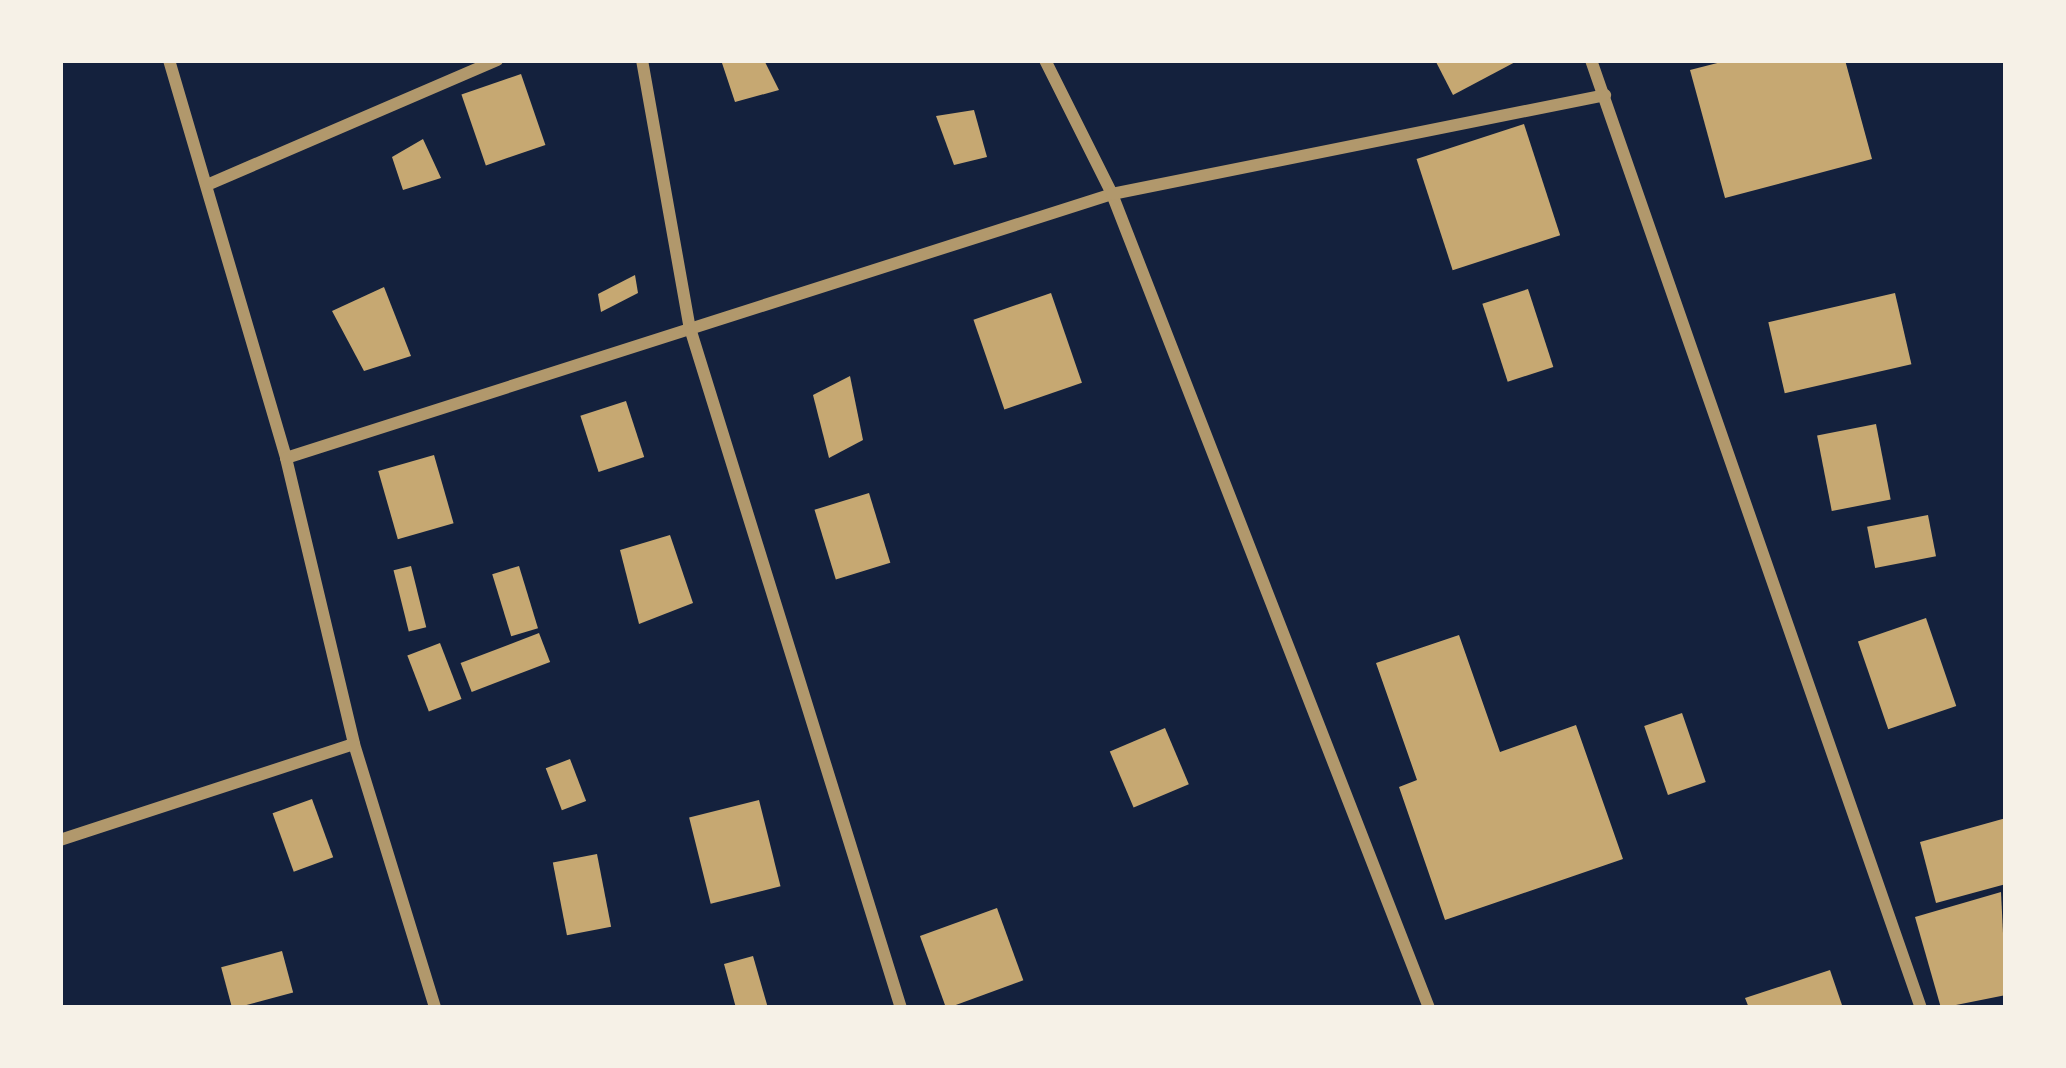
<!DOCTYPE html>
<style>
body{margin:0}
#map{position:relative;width:2066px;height:1068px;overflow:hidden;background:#14213d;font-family:Ubuntu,sans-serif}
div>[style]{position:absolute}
.building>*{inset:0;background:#c6a872;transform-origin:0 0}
.minor>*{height:12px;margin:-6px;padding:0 6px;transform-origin:6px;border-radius:6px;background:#b1986c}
span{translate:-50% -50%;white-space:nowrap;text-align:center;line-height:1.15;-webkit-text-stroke:12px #f6f1e7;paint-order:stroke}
.frame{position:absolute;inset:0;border:63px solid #f6f1e7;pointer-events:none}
</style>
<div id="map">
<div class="building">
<div style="clip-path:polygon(721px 60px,764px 60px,779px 90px,735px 102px)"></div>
<div style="clip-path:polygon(1435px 60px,1519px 60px,1453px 95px)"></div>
<div style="clip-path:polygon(1729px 60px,1845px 60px,1872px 159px,1725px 198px,1690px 70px)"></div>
<div style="left:521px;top:74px;width:75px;height:63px;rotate:71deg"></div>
<div style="clip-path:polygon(974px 110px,987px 157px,954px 165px,936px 116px)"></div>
<div style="left:1524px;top:124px;width:117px;height:113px;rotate:72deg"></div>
<div style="clip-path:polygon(423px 139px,441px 178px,403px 190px,392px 157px)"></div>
<div style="clip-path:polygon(635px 275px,638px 293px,601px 312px,598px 294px)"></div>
<div style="clip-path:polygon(384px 287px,411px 356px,364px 371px,332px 311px)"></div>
<div style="left:1528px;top:289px;width:82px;height:48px;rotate:72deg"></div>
<div style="left:1051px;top:293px;width:95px;height:82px;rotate:71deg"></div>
<div style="left:1895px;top:293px;width:73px;height:130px;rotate:77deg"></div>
<div style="clip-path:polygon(850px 376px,863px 440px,829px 458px,813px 395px)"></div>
<div style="left:626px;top:401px;width:59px;height:48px;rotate:72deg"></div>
<div style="left:1876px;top:424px;width:77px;height:60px;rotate:79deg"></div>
<div style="left:434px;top:455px;width:71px;height:58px;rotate:74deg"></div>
<div style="left:869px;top:493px;width:73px;height:57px;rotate:73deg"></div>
<div style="left:1928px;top:515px;width:42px;height:62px;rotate:79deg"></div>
<div style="clip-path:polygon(670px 535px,693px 603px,639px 624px,620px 550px)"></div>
<div style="left:411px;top:566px;width:63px;height:18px;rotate:76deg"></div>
<div style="left:519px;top:566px;width:65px;height:28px;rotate:73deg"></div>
<div style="left:1926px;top:618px;width:93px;height:72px;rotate:71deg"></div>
<div style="left:539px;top:633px;width:31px;height:84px;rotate:69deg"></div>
<div style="clip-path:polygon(1459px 635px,1500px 752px,1576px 725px,1623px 859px,1445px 920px,1399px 787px,1417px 780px,1376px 663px)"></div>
<div style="left:440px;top:643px;width:60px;height:35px;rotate:69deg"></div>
<div style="left:1682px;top:713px;width:73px;height:40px;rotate:71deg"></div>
<div style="left:1165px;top:728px;width:61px;height:60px;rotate:67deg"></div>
<div style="left:570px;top:759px;width:45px;height:26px;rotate:69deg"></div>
<div style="left:312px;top:799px;width:62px;height:42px;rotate:70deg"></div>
<div style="left:759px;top:800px;width:89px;height:72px;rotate:76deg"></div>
<div style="clip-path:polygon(2006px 818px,2006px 884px,1936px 903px,1920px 842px)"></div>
<div style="left:597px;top:854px;width:74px;height:45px;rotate:79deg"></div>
<div style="clip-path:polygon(2001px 892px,2006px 995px,1941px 1008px,1915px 917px)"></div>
<div style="left:997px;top:908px;width:77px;height:82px;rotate:70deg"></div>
<div style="left:282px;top:951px;width:43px;height:63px;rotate:75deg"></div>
<div style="clip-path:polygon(753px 956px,768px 1008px,736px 1008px,724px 964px)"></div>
<div style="clip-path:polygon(1830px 970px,1843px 1008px,1749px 1008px,1745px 998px)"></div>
</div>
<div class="minor">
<div style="left:169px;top:60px;width:415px;rotate:73.6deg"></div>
<div style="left:286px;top:458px;width:294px;rotate:76.6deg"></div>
<div style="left:354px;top:744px;width:276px;rotate:72.9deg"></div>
<div style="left:642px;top:60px;width:269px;rotate:79.9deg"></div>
<div style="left:689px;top:325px;width:715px;rotate:72.76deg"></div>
<div style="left:1045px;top:60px;width:150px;rotate:63.4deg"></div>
<div style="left:1112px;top:194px;width:874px;rotate:68.72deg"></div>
<div style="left:1591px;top:60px;width:1004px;rotate:70.81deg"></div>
<div style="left:207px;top:185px;width:316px;rotate:-23.3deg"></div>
<div style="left:286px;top:458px;width:867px;rotate:-17.72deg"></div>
<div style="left:1112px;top:194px;width:503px;rotate:-11.35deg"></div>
<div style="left:60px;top:840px;width:309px;rotate:-18.1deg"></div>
</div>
<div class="frame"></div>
</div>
